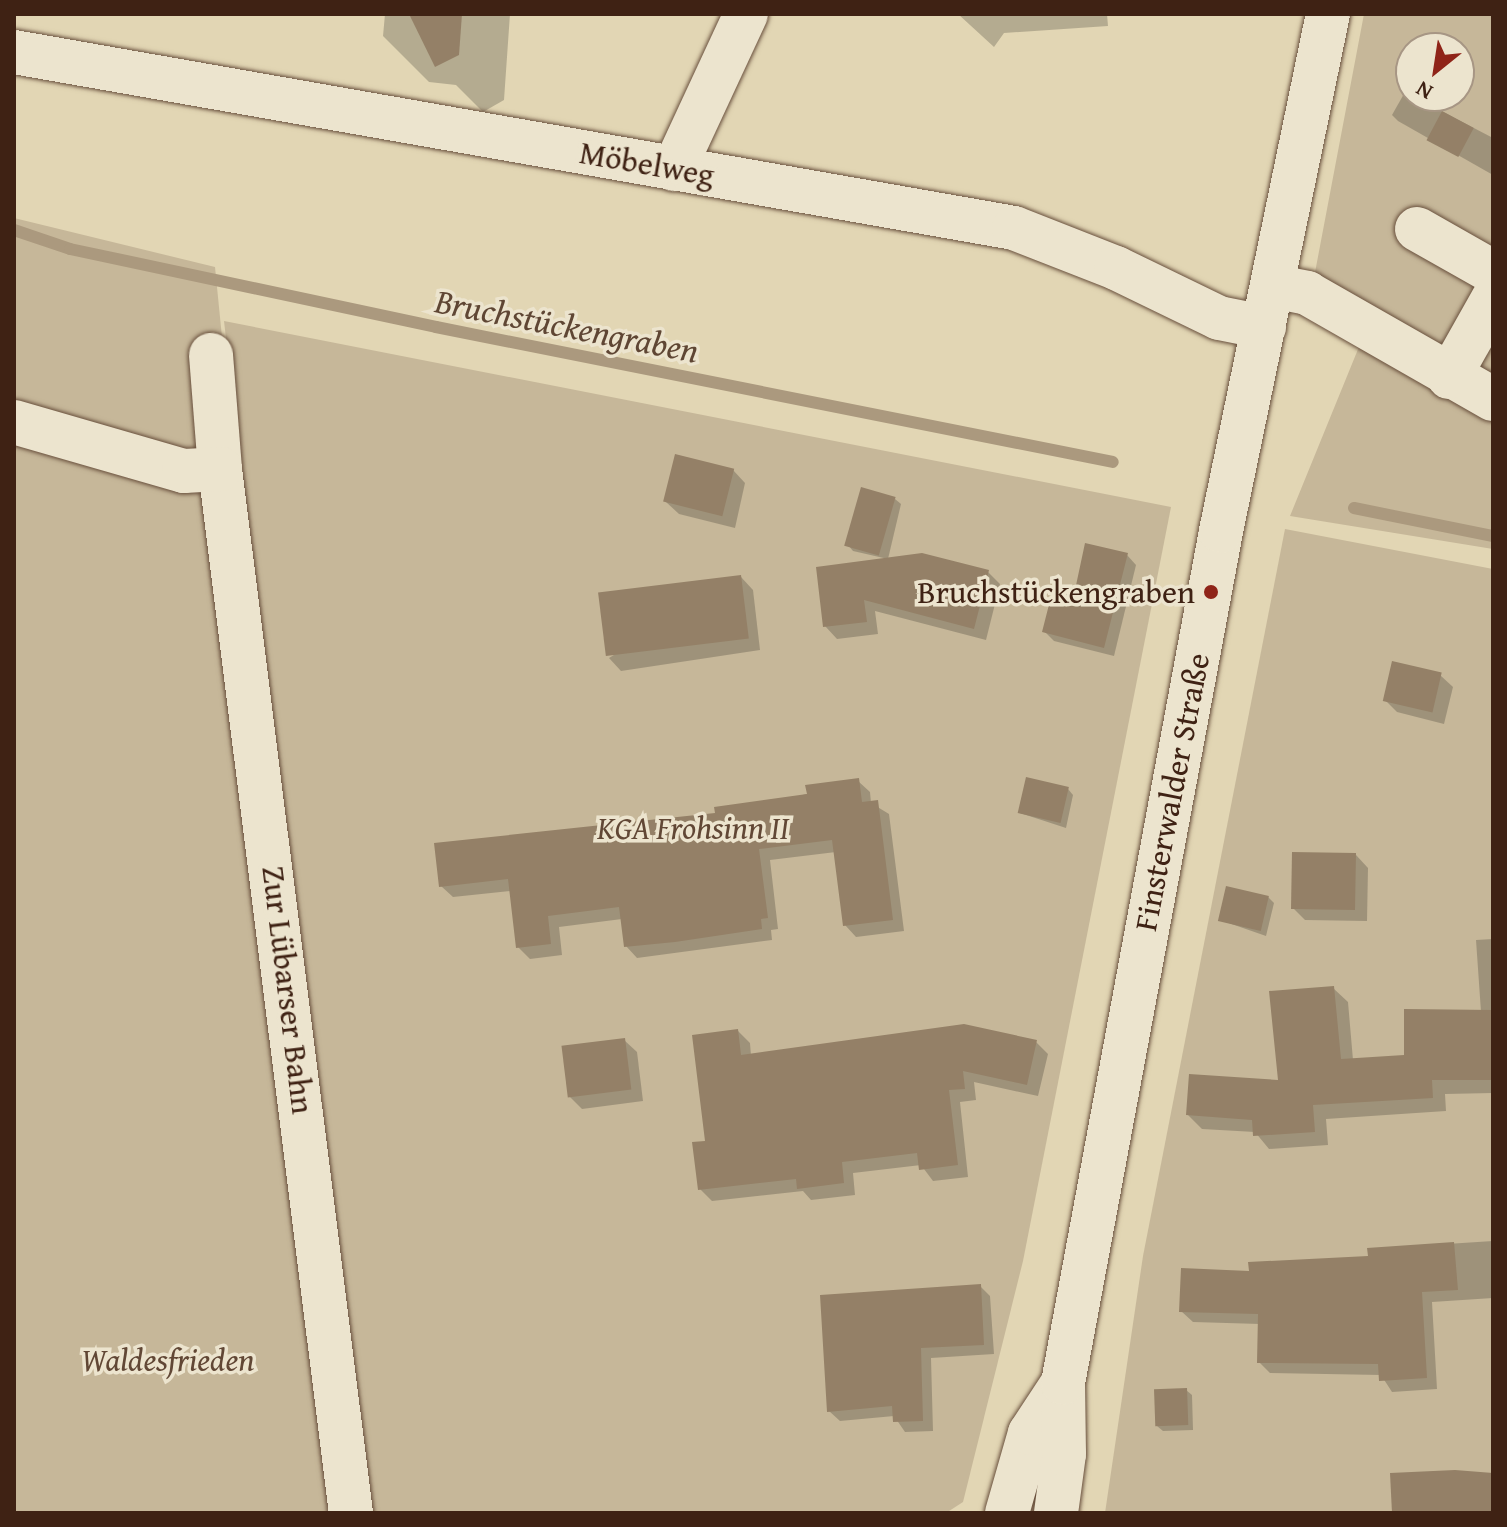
<!DOCTYPE html>
<meta charset="utf-8">
<style>
body{margin:0}
#map{position:relative;width:1507px;height:1527px;overflow:hidden;background:#e2d6b4;font-family:"Gentium Book Plus",serif}
div>[style]{position:absolute}
.green>*{inset:0;background:#c6b799}
.shadow>*{inset:0;background:#0003}
.stream>*{height:12px;margin:-6px;padding:0 6px;transform-origin:6px;border-radius:6px;background:#ab997e}
.building>*{inset:0;background:#948067;transform-origin:0 0}
.roads{filter:drop-shadow(0 0 2px #684f3c) drop-shadow(0 0 2px #684f3c)}
.minor>*{height:44px;margin:-22px;padding:0 22px;transform-origin:22px;border-radius:22px;background:#ece4ce}
.dots>*{width:22px;height:22px;translate:-50% -50%;box-sizing:border-box;border:4px solid #ece4ce;border-radius:50%}
span{translate:-50% -50%;white-space:nowrap;text-align:center;line-height:1.15;-webkit-text-stroke:7px #ece4ce;paint-order:stroke}
.street-label{font-size:32px;color:#3f2214}
.poi-label{font-size:32px;color:#3f2214}
.right{translate:-100% -50%;text-align:right}
.park-label{font-size:32px;color:#614735;font-style:italic}
.water-label{font-size:34px;color:#5f4634;font-style:italic}
.frame{position:absolute;inset:0;border:16px solid #3f2214;pointer-events:none}
.north{position:absolute;left:1395px;top:32px;width:80px;height:80px;box-sizing:border-box;background:#ece4ce;border:2px solid #a79684;border-radius:50%;rotate:210deg;font-size:22px;font-weight:700;line-height:32px;text-align:center;color:#3f2214}
.north::after{content:'';display:block;margin:auto;width:28px;height:36px;background:#8f2418;clip-path:polygon(50% 0,100% 100%,50% 72%,0 100%)}
</style>
<div id="map">
<div class="green">
<div style="clip-path:polygon(evenodd,1364px 14px,1493px 14px,1493px 549px,1290px 516px,1374px 310px,1313px 283px,1364px 14px,1411px 48px,1459px 48px,1459px 96px,1411px 96px,1411px 48px)"></div>
<div style="clip-path:polygon(14px 218px,215px 267px,339px 1513px,14px 1513px)"></div>
<div style="clip-path:polygon(224px 321px,1171px 507px,1023px 1261px,963px 1502px,946px 1513px,363px 1513px)"></div>
<div style="clip-path:polygon(1285px 529px,1493px 569px,1493px 1513px,1105px 1513px,1143px 1256px)"></div>
</div>
<div class="shadow">
<div style="clip-path:polygon(385px 14px,510px 14px,504px 100px,483px 112px,456px 85px,429px 82px,383px 36px)"></div>
<div style="clip-path:polygon(958px 14px,1107px 14px,1108px 26px,1004px 33px,994px 47px)"></div>
<div style="clip-path:polygon(1405px 92px,1493px 138px,1493px 175px,1398px 121px,1392px 115px)"></div>
<div style="clip-path:polygon(733px 470px,745px 483px,735px 528px,679px 514px,666px 502px)"></div>
<div style="clip-path:polygon(895px 499px,901px 504px,888px 559px,853px 551px,848px 545px)"></div>
<div style="clip-path:polygon(1127px 555px,1136px 565px,1114px 656px,1054px 641px,1044px 631px,1077px 592px)"></div>
<div style="clip-path:polygon(818px 569px,988px 572px,1000px 584px,986px 640px,875px 611px,878px 634px,837px 639px,825px 626px)"></div>
<div style="clip-path:polygon(741px 577px,753px 590px,760px 650px,621px 671px,609px 658px)"></div>
<div style="clip-path:polygon(1440px 675px,1453px 687px,1444px 724px,1397px 712px,1385px 700px)"></div>
<div style="clip-path:polygon(858px 781px,870px 792px,871px 803px,889px 814px,904px 931px,856px 937px,845px 925px,836px 852px,770px 860px,778px 929px,771px 930px,772px 940px,637px 958px,626px 946px,622px 919px,559px 927px,562px 955px,530px 959px,518px 947px,511px 891px,453px 897px,441px 886px)"></div>
<div style="clip-path:polygon(1068px 789px,1073px 795px,1066px 828px,1020px 813px)"></div>
<div style="clip-path:polygon(1356px 855px,1368px 868px,1367px 921px,1305px 920px,1293px 908px)"></div>
<div style="clip-path:polygon(1268px 897px,1274px 903px,1266px 936px,1220px 920px)"></div>
<div style="clip-path:polygon(1493px 939px,1493px 1093px,1445px 1094px,1446px 1111px,1326px 1119px,1328px 1145px,1269px 1149px,1255px 1132px,1202px 1129px,1188px 1115px,1280px 1082px,1333px 988px,1348px 1002px,1353px 1060px,1406px 1057px,1481px 1012px,1476px 940px)"></div>
<div style="clip-path:polygon(738px 1031px,750px 1043px,751px 1056px,1036px 1042px,1048px 1054px,1038px 1096px,974px 1082px,976px 1100px,960px 1102px,968px 1177px,933px 1181px,921px 1165px,853px 1173px,855px 1195px,811px 1200px,803px 1191px,712px 1201px,700px 1189px,707px 1143px)"></div>
<div style="clip-path:polygon(624px 1040px,637px 1052px,643px 1101px,582px 1109px,570px 1097px)"></div>
<div style="clip-path:polygon(1493px 1241px,1493px 1298px,1432px 1302px,1437px 1389px,1392px 1392px,1381px 1375px,1270px 1373px,1259px 1362px,1260px 1324px,1193px 1322px,1181px 1311px,1251px 1273px,1370px 1257px,1369px 1249px)"></div>
<div style="clip-path:polygon(980px 1286px,990px 1296px,994px 1354px,931px 1358px,933px 1431px,905px 1432px,894px 1416px,840px 1421px,829px 1411px)"></div>
<div style="clip-path:polygon(1186px 1390px,1192px 1395px,1193px 1430px,1163px 1431px,1157px 1426px)"></div>
<div style="clip-path:polygon(1265px 1511px,1314px 1512px,1315px 1513px,1265px 1513px)"></div>
</div>
<div class="stream">
<div style="left:14px;top:230px;width:59px;rotate:18.7deg"></div>
<div style="left:70px;top:249px;width:374px;rotate:12deg"></div>
<div style="left:436px;top:327px;width:690px;rotate:11.28deg"></div>
<div style="left:1354px;top:508px;width:142px;rotate:11.4deg"></div>
</div>
<div class="building">
<div style="clip-path:polygon(409px 14px,462px 14px,459px 55px,435px 67px)"></div>
<div style="left:1442px;top:111px;width:36px;height:33px;rotate:28deg"></div>
<div style="left:675px;top:454px;width:61px;height:49px;rotate:14deg"></div>
<div style="left:861px;top:487px;width:36px;height:61px;rotate:16deg"></div>
<div style="clip-path:polygon(1085px 543px,1128px 553px,1104px 648px,1042px 632px,1054px 585px,1075px 590px)"></div>
<div style="clip-path:polygon(922px 553px,989px 570px,974px 629px,864px 600px,867px 622px,823px 627px,816px 567px)"></div>
<div style="left:741px;top:575px;width:64px;height:144px;rotate:83deg"></div>
<div style="left:1392px;top:661px;width:51px;height:41px;rotate:13deg"></div>
<div style="left:1026px;top:777px;width:44px;height:37px;rotate:13deg"></div>
<div style="clip-path:polygon(859px 778px,862px 802px,878px 800px,893px 920px,843px 926px,832px 840px,759px 849px,768px 918px,761px 919px,762px 929px,675px 942px,624px 947px,619px 907px,548px 916px,551px 944px,516px 948px,508px 879px,439px 887px,434px 843px,715px 813px,714px 807px,807px 794px,805px 785px)"></div>
<div style="left:1292px;top:852px;width:64px;height:57px;rotate:1deg"></div>
<div style="left:1226px;top:886px;width:44px;height:36px;rotate:13deg"></div>
<div style="clip-path:polygon(1334px 986px,1341px 1059px,1404px 1055px,1404px 1009px,1493px 1010px,1493px 1080px,1432px 1080px,1433px 1098px,1313px 1105px,1315px 1132px,1253px 1136px,1252px 1120px,1186px 1115px,1189px 1074px,1278px 1080px,1269px 991px)"></div>
<div style="clip-path:polygon(964px 1024px,1037px 1040px,1027px 1085px,963px 1071px,965px 1089px,949px 1090px,958px 1165px,919px 1170px,917px 1153px,842px 1162px,844px 1183px,797px 1189px,796px 1179px,698px 1190px,692px 1142px,705px 1141px,692px 1035px,738px 1029px,741px 1055px)"></div>
<div style="left:625px;top:1038px;width:52px;height:64px;rotate:83deg"></div>
<div style="clip-path:polygon(1454px 1242px,1458px 1290px,1422px 1292px,1427px 1378px,1379px 1381px,1378px 1364px,1257px 1363px,1258px 1314px,1179px 1312px,1181px 1268px,1249px 1271px,1248px 1262px,1368px 1256px,1367px 1248px)"></div>
<div style="clip-path:polygon(981px 1284px,984px 1345px,921px 1348px,923px 1421px,893px 1422px,892px 1406px,827px 1412px,820px 1295px)"></div>
<div style="left:1187px;top:1388px;width:37px;height:33px;rotate:88deg"></div>
<div style="clip-path:polygon(1455px 1470px,1493px 1473px,1493px 1513px,1392px 1513px,1390px 1473px)"></div>
</div>
<div class="roads">
<div class="minor">
<div style="left:14px;top:52px;width:1015px;rotate:9.98deg"></div>
<div style="left:1014px;top:228px;width:110px;rotate:21.4deg"></div>
<div style="left:1116px;top:268px;width:114px;rotate:25.9deg"></div>
<div style="left:1219px;top:318px;width:46px;rotate:11.3deg"></div>
<div style="left:674px;top:169px;width:171px;rotate:-65.1deg"></div>
<div style="left:1417px;top:229px;width:87px;rotate:29.5deg"></div>
<div style="left:1272px;top:286px;width:36px;rotate:11deg"></div>
<div style="left:1307px;top:293px;width:214px;rotate:29.7deg"></div>
<div style="left:211px;top:355px;width:114px;rotate:85.5deg"></div>
<div style="left:220px;top:469px;width:1052px;rotate:82.85deg"></div>
<div style="left:1449px;top:377px;width:90px;rotate:-60.6deg"></div>
<div style="left:14px;top:422px;width:177px;rotate:16.1deg"></div>
<div style="left:184px;top:471px;width:36px;rotate:-3deg"></div>
<div style="left:1007px;top:1513px;width:83px;rotate:-74deg"></div>
<div style="left:1030px;top:1433px;width:60px;rotate:-56.6deg"></div>
<div style="left:1056px;top:1513px;width:60px;rotate:-82.3deg"></div>
<div style="left:1064px;top:1454px;width:71px;rotate:-90.8deg"></div>
<div style="left:1063px;top:1383px;width:867px;rotate:-79.49deg"></div>
<div style="left:1221px;top:531px;width:528px;rotate:-78.31deg"></div>
</div>
</div>
<div class="dots">
<div style="left:1211px;top:592px;background:#8f2418"></div>
</div>
<div class="street-label">
<span style="left:647px;top:164px;rotate:10deg">Möbelweg</span>
<span style="left:1172px;top:792px;rotate:-79deg">Finsterwalder Straße</span>
<span style="left:288px;top:990px;rotate:83deg">Zur Lübarser Bahn</span>
</div>
<div class="poi-label">
<span class="right" style="left:1195px;top:592px">Bruchstückengraben</span>
</div>
<div class="park-label">
<span style="left:693px;top:828px">KGA Frohsinn II</span>
<span style="left:168px;top:1360px">Waldesfrieden</span>
</div>
<div class="water-label">
<span style="left:567px;top:325px;rotate:11deg">Bruchstückengraben</span>
</div>
<div class="frame"></div>
<div class="north">N</div>
</div>
